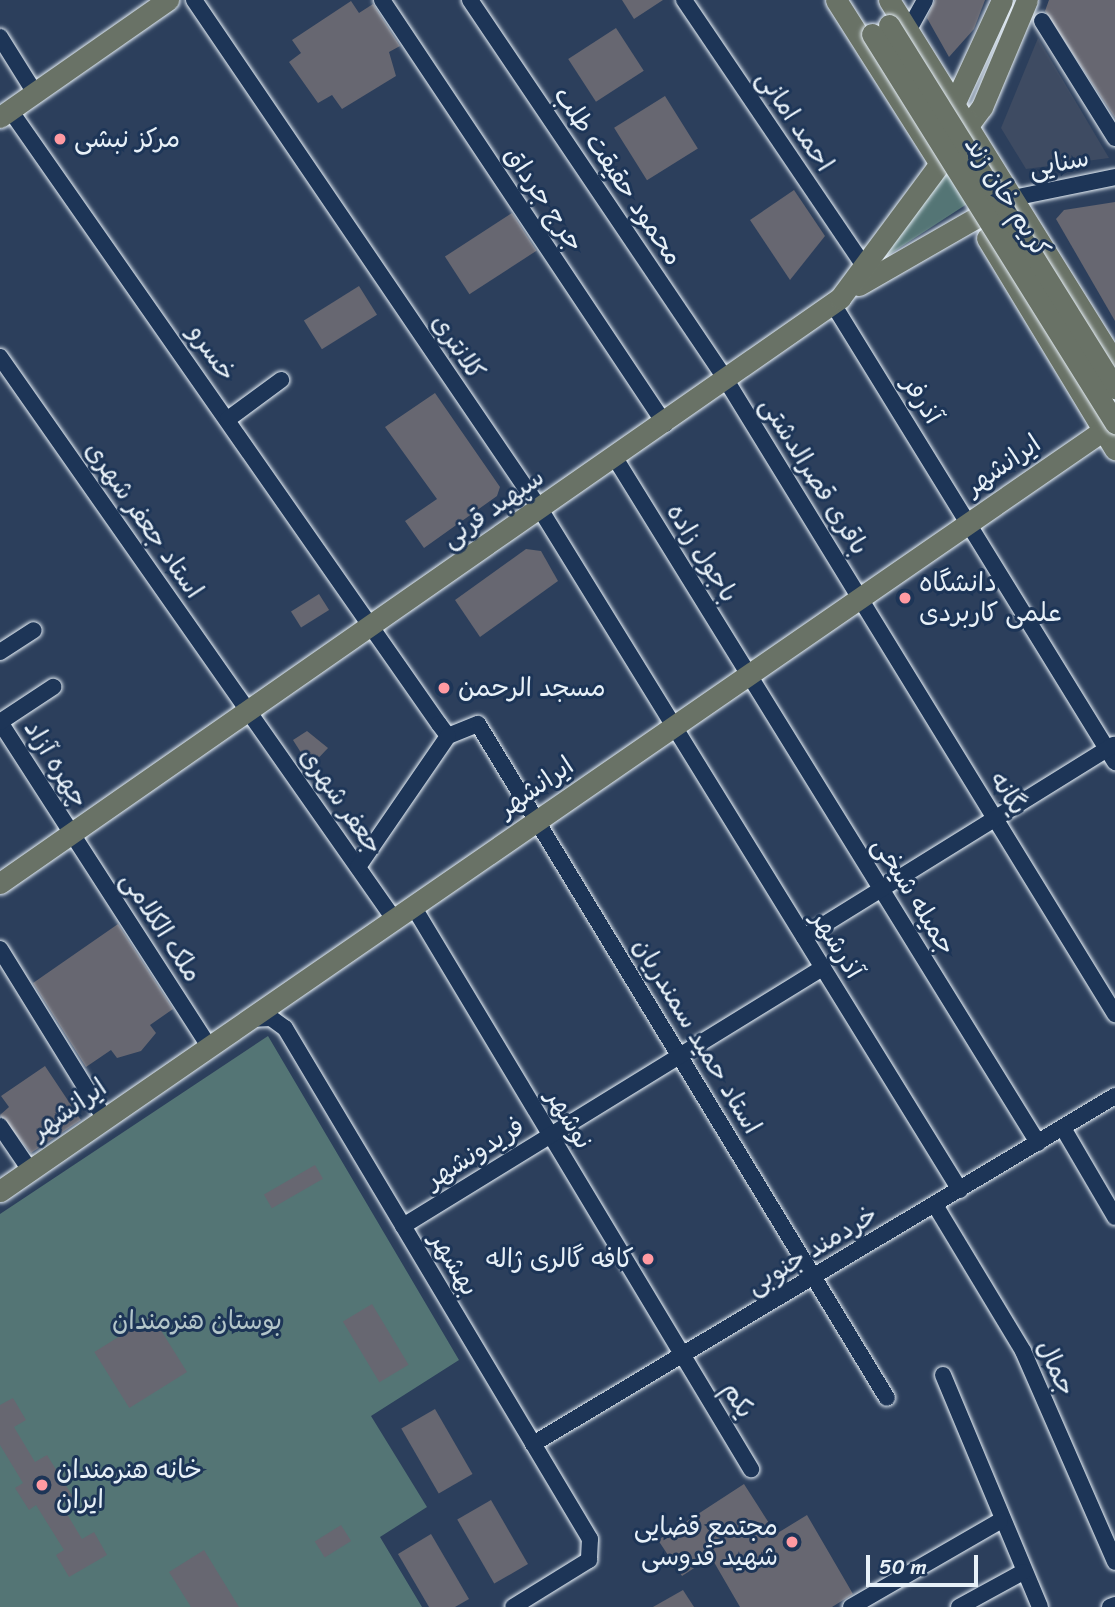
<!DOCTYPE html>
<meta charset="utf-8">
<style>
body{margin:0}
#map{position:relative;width:1115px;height:1607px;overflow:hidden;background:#2c3f5c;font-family:Sriracha,"Playpen Sans Arabic",sans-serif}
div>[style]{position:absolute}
.built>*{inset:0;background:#3e4b62}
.green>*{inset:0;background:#547575}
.building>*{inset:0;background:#676771;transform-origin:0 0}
.roads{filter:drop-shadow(0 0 2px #e8f1f8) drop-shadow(0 0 2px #e8f1f8)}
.minor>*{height:16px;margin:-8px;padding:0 8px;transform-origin:8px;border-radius:8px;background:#1d3557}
.major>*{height:21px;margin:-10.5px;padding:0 10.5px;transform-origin:10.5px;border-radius:10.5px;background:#697266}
.bridges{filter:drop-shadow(0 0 2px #e8f1f8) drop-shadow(0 0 2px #e8f1f8)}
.major-bridge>*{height:21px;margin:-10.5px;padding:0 10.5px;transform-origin:10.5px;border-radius:10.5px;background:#697266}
.dots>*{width:19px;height:19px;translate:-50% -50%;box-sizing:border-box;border:4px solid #1d3557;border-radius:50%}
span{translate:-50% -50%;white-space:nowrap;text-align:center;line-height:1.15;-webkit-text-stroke:6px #1d3557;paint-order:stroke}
.street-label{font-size:26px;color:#e8f1f8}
.poi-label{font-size:26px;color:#e8f1f8}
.left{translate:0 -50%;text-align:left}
.right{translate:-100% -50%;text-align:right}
.park-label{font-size:26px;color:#b4c6ca}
.scale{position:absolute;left:866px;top:1555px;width:112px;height:32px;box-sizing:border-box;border:4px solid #e8f1f8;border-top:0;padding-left:9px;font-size:21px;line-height:24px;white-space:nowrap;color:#e8f1f8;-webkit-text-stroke:5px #1d3557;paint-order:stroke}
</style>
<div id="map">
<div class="built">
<div style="clip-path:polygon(1038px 38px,1109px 158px,1026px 169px,1001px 128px)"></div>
</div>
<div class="green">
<div style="clip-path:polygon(948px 166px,970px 202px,884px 258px,924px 198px)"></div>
<div style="clip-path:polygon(268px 1036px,459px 1360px,371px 1416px,427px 1507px,380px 1537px,422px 1607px,0 1607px,0 1214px)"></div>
</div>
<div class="building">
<div style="clip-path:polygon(622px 0,663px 0,634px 19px)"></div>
<div style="clip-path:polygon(935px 0,985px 0,974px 29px,949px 57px,927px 18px)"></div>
<div style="clip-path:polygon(1049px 0,1115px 0,1115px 118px,1045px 11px)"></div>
<div style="clip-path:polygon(351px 1px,359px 13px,373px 4px,400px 46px,389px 52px,396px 76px,342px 109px,332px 95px,318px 103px,289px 62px,301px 53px,292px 40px)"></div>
<div style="left:616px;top:28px;width:51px;height:57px;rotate:57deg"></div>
<div style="left:665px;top:96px;width:62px;height:60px;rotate:58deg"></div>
<div style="clip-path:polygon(794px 190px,825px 236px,790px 280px,750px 220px)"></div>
<div style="clip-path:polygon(1115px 202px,1115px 321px,1056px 219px,1064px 210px)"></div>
<div style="left:512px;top:213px;width:45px;height:80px;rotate:57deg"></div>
<div style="left:359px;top:286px;width:34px;height:65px;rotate:58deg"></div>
<div style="clip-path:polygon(435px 393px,500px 487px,497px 496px,424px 548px,405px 521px,437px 499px,385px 427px)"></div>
<div style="clip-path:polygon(526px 549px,541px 551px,558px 581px,480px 637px,455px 600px)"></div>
<div style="left:319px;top:594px;width:19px;height:33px;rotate:58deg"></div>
<div style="clip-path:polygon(307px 731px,328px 748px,310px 767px,293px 740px)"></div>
<div style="clip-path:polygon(118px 924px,173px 1009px,150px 1025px,156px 1033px,141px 1051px,117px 1058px,111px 1050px,86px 1067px,33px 983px)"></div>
<div style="clip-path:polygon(45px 1066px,81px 1120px,31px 1153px,0 1115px,9px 1107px,1px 1096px)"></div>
<div style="left:315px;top:1165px;width:16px;height:59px;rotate:60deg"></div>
<div style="left:372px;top:1304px;width:71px;height:34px;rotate:59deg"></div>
<div style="left:152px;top:1316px;width:66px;height:68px;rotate:58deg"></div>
<div style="clip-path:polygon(13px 1398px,26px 1420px,14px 1427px,35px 1462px,47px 1455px,73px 1497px,61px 1504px,82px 1539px,94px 1532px,107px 1555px,69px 1577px,56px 1555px,64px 1550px,36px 1505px,29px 1510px,15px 1488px,23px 1483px,0 1445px,0 1405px)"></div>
<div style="left:435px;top:1409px;width:75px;height:39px;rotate:60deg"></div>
<div style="clip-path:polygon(744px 1484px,776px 1534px,807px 1515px,853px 1594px,832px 1607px,740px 1607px,711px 1557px,682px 1576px,658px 1540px)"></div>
<div style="left:491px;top:1500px;width:74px;height:39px;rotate:60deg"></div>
<div style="left:341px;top:1525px;width:19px;height:31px;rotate:58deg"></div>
<div style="clip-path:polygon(431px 1534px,469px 1599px,455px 1607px,429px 1607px,398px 1554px)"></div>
<div style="clip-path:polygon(204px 1550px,239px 1607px,191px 1607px,169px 1572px)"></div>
<div style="clip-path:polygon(683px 1590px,694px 1607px,653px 1607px)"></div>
</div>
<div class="roads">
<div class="minor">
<div style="left:194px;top:0;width:615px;rotate:55.79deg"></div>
<div style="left:540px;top:509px;width:800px;rotate:58.34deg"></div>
<div style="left:382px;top:0;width:510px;rotate:56.28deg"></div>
<div style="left:470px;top:0;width:458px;rotate:56deg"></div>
<div style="left:726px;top:380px;width:744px;rotate:58.47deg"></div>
<div style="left:684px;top:0;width:325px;rotate:55.9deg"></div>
<div style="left:1042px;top:21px;width:138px;rotate:58deg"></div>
<div style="left:908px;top:31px;width:35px;rotate:-61deg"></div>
<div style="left:0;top:37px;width:66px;rotate:58deg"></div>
<div style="left:10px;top:110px;width:749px;rotate:55.06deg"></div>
<div style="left:439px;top:724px;width:15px;rotate:53deg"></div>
<div style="left:448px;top:736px;width:32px;rotate:-22deg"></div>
<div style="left:478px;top:724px;width:788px;rotate:58.75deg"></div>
<div style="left:1013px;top:198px;width:104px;rotate:-11.6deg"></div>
<div style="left:833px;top:304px;width:538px;rotate:58.38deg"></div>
<div style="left:0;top:357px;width:686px;rotate:54.97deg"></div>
<div style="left:228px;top:419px;width:66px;rotate:-36.3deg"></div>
<div style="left:615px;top:458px;width:805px;rotate:58.3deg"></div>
<div style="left:0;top:652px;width:40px;rotate:-32.9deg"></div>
<div style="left:0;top:722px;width:386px;rotate:57.2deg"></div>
<div style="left:0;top:722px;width:64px;rotate:-33.4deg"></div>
<div style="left:358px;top:867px;width:159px;rotate:-55.5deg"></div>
<div style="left:413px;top:906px;width:657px;rotate:59.02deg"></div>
<div style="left:804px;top:937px;width:365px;rotate:-31.8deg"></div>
<div style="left:0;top:949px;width:200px;rotate:58.3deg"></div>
<div style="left:250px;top:1019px;width:21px;rotate:-3deg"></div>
<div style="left:271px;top:1018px;width:17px;rotate:36deg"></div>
<div style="left:285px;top:1028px;width:595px;rotate:59.17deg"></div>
<div style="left:590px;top:1539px;width:21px;rotate:93deg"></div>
<div style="left:589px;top:1560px;width:89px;rotate:148.3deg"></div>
<div style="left:0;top:1126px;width:53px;rotate:55.7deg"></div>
<div style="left:1063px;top:1128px;width:103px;rotate:59.7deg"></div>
<div style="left:935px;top:1205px;width:170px;rotate:58.9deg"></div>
<div style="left:1023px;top:1351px;width:230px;rotate:66.4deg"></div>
<div style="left:403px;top:1226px;width:493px;rotate:-31.6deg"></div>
<div style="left:943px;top:1375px;width:251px;rotate:67.3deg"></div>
<div style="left:533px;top:1444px;width:678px;rotate:-30.88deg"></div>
<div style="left:851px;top:1607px;width:172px;rotate:-30deg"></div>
<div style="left:959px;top:1607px;width:73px;rotate:-28.7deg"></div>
<div style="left:1110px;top:1607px;width:5px;rotate:-22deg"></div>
</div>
<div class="major">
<div style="left:836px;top:0;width:192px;rotate:57.6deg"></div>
<div style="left:889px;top:0;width:428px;rotate:58.1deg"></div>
<div style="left:950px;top:113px;width:124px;rotate:-65.3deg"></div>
<div style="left:0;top:117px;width:205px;rotate:-34.9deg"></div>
<div style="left:987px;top:238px;width:247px;rotate:58.8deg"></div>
<div style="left:859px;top:285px;width:160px;rotate:-29.9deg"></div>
<div style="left:0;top:883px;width:1024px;rotate:-34.85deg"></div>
<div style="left:840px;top:298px;width:238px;rotate:-53.4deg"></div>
<div style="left:982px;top:107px;width:116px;rotate:-67.2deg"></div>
<div style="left:0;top:1191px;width:1354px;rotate:-34.59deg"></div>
</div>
</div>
<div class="bridges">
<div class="major-bridge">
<div style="left:889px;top:25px;width:428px;rotate:58.1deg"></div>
<div style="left:872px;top:34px;width:459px;rotate:58deg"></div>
</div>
</div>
<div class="dots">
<div style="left:60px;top:139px;background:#ff9aa2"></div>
<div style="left:905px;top:598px;background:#ff9aa2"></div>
<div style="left:444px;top:688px;background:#ff9aa2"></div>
<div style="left:648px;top:1259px;background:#ff9aa2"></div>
<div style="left:42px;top:1485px;background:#ff9aa2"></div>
<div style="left:792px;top:1542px;background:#ff9aa2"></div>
</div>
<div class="street-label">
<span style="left:795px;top:121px;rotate:56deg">احمد امانی</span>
<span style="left:1059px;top:163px;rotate:-11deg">سنایی</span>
<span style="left:618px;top:176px;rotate:56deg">محمود حقیقت طلب</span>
<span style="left:1007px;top:197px;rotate:58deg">کریم خان زند</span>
<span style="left:544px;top:199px;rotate:56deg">جرج جرداق</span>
<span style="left:458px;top:347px;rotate:56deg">کلانتری</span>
<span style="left:212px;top:353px;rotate:55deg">خسرو</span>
<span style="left:922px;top:400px;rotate:58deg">آذرفر</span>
<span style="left:1003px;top:465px;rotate:-35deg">ایرانشهر</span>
<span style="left:814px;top:476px;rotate:58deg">باقری قصرالدشتی</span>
<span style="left:493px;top:508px;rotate:-35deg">سپهبد قرنی</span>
<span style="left:144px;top:520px;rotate:55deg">استاد جعفر شهری</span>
<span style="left:702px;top:553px;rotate:58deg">باجول زاده</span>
<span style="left:56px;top:764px;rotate:58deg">چهره آزاد</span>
<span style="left:536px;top:787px;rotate:-35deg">ایرانشهر</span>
<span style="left:1008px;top:793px;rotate:58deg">یگانه</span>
<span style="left:341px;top:801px;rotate:55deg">جعفر شهری</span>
<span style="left:914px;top:896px;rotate:58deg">جمیله شیخی</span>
<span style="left:161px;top:927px;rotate:57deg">ملک الکلامی</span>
<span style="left:837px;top:945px;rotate:58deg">آذرشهر</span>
<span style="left:697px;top:1036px;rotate:59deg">استاد حمید سمندریان</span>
<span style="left:69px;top:1109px;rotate:-35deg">ایرانشهر</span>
<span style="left:569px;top:1119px;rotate:59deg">نوشهر</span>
<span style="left:475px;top:1153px;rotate:-32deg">فریدونشهر</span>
<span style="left:812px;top:1250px;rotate:-31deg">خردمند جنوبی</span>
<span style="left:454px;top:1264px;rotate:59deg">بهشهر</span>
<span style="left:1056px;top:1368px;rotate:65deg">جمال</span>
<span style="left:738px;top:1400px;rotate:59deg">یکم</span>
</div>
<div class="poi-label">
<span class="left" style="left:74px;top:139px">مرکز نبشی</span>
<span class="left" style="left:919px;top:598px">دانشگاه<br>علمی کاربردی</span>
<span class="left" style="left:458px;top:688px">مسجد الرحمن</span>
<span class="right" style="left:634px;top:1259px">کافه گالری ژاله</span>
<span class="left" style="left:56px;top:1485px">خانه هنرمندان<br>ایران</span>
<span class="right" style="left:778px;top:1542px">مجتمع قضایی<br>شهید قدوسی</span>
</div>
<div class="park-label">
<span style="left:197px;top:1321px">بوستان هنرمندان</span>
</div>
<div class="scale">50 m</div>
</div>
